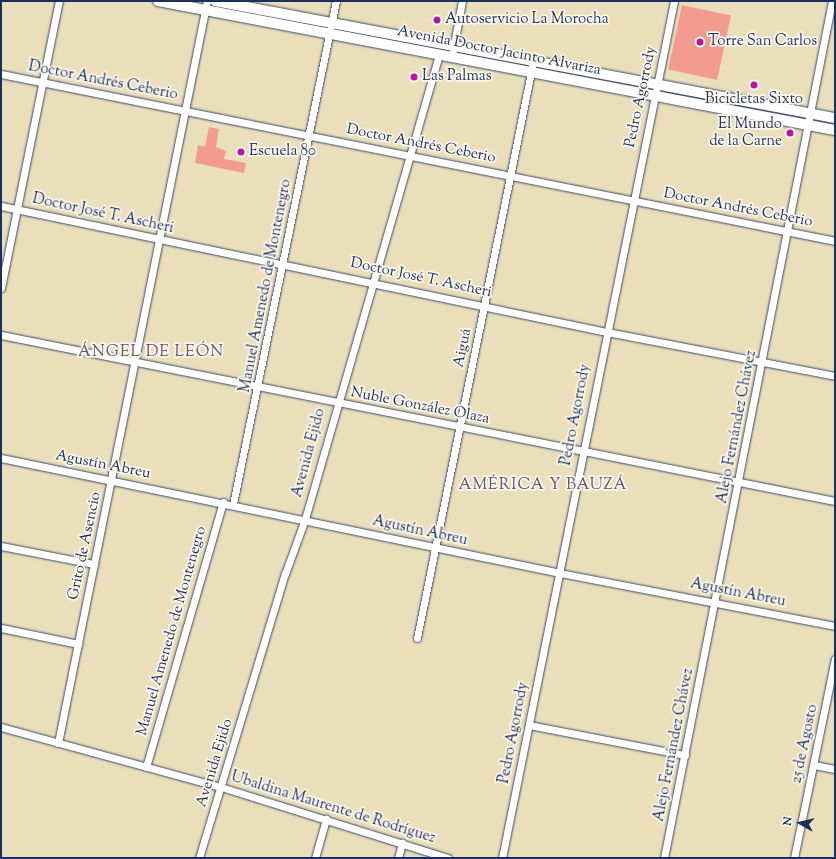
<!DOCTYPE html>
<meta charset="utf-8">
<style>
body{margin:0}
#map{position:relative;width:836px;height:859px;overflow:hidden;background:#eadfba;font-family:"Sorts Mill Goudy",serif}
div>[style]{position:absolute}
.green>*{inset:0;background:#a3c56e}
.building>*{inset:0;background:#f49b91;transform-origin:0 0}
.roads{filter:drop-shadow(0 0 1px #3a496c) drop-shadow(0 0 1px #3a496c)}
.minor>*{height:7px;margin:-3.5px;padding:0 3.5px;transform-origin:3.5px;border-radius:3.5px;background:#fff}
.secondary>*{height:10px;margin:-5px;padding:0 5px;transform-origin:5px;border-radius:5px;background:#fff}
.dots>*{width:11px;height:11px;translate:-50% -50%;box-sizing:border-box;border:2px solid #fbf7ec;border-radius:50%}
span{translate:-50% -50%;white-space:nowrap;text-align:center;line-height:1.15;-webkit-text-stroke:3.5px #fbf7ec;paint-order:stroke}
.poi-label{font-size:15px;color:#1b2f5e}
.left{translate:0 -50%;text-align:left}
.right{translate:-100% -50%;text-align:right}
.street-label{font-size:15px;color:#1b2f5e}
.neighbourhood-label{font-size:16px;color:#675570;letter-spacing:1px}
.frame{position:absolute;inset:0;border:2px solid #1b2f5e;pointer-events:none}
.north{position:absolute;left:780px;top:803px;width:40px;height:40px;-webkit-text-stroke:3px #fbf7ec;paint-order:stroke;rotate:278deg;font-size:11px;font-weight:700;line-height:16px;text-align:center;color:#1b2f5e}
.north::after{content:'';display:block;margin:auto;width:14px;height:18px;background:#1b2f5e;clip-path:polygon(50% 0,100% 100%,50% 72%,0 100%)}
</style>
<div id="map">
<div class="green">
<div style="clip-path:polygon(669px 91px,799px 116px,799px 117px,668px 93px)"></div>
</div>
<div class="building">
<div style="left:682px;top:5px;width:50px;height:66px;rotate:12deg"></div>
<div style="clip-path:polygon(209px 127px,219px 129px,216px 147px,226px 151px,224px 159px,246px 163px,244px 173px,195px 163px,198px 145px,205px 147px)"></div>
</div>
<div class="roads">
<div class="minor">
<div style="left:453px;top:50px;width:50px;rotate:-79.6deg"></div>
<div style="left:1px;top:74px;width:851px;rotate:11.32deg"></div>
<div style="left:1px;top:206px;width:619px;rotate:11.75deg"></div>
<div style="left:607px;top:332px;width:232px;rotate:10.9deg"></div>
<div style="left:1px;top:288px;width:293px;rotate:-78.6deg"></div>
<div style="left:1px;top:335px;width:850px;rotate:11.26deg"></div>
<div style="left:1px;top:458px;width:571px;rotate:11.62deg"></div>
<div style="left:560px;top:573px;width:280px;rotate:10.9deg"></div>
<div style="left:233px;top:504px;width:513px;rotate:-78.43deg"></div>
<div style="left:1px;top:546px;width:95px;rotate:11deg"></div>
<div style="left:1px;top:628px;width:79px;rotate:11.7deg"></div>
<div style="left:417px;top:638px;width:588px;rotate:-78.61deg"></div>
<div style="left:529px;top:725px;width:159px;rotate:10.9deg"></div>
<div style="left:1px;top:727px;width:228px;rotate:15.3deg"></div>
<div style="left:221px;top:787px;width:238px;rotate:17.4deg"></div>
<div style="left:58px;top:743px;width:757px;rotate:-78.65deg"></div>
<div style="left:814px;top:765px;width:21px;rotate:11deg"></div>
<div style="left:146px;top:767px;width:276px;rotate:-73.8deg"></div>
<div style="left:199px;top:858px;width:297px;rotate:-73.2deg"></div>
<div style="left:285px;top:574px;width:59px;rotate:-70deg"></div>
<div style="left:305px;top:519px;width:484px;rotate:-73.9deg"></div>
<div style="left:315px;top:858px;width:41px;rotate:-74.2deg"></div>
<div style="left:398px;top:858px;width:16px;rotate:-75deg"></div>
<div style="left:502px;top:858px;width:874px;rotate:-78.65deg"></div>
<div style="left:664px;top:858px;width:873px;rotate:-78.91deg"></div>
<div style="left:794px;top:858px;width:203px;rotate:-78.4deg"></div>
</div>
<div class="secondary">
<div style="left:158px;top:1px;width:689px;rotate:10.79deg"></div>
<div style="left:215px;top:1px;width:631px;rotate:10.69deg"></div>
</div>
</div>
<div class="dots">
<div style="left:437px;top:20px;background:#b5179e"></div>
<div style="left:700px;top:42px;background:#b5179e"></div>
<div style="left:414px;top:77px;background:#b5179e"></div>
<div style="left:754px;top:85px;background:#b5179e"></div>
<div style="left:790px;top:133px;background:#b5179e"></div>
<div style="left:241px;top:152px;background:#b5179e"></div>
</div>
<div class="poi-label">
<span class="left" style="left:445px;top:20px">Autoservicio La Morocha</span>
<span class="left" style="left:708px;top:42px">Torre San Carlos</span>
<span class="left" style="left:422px;top:77px">Las Palmas</span>
<span style="left:754px;top:100px">Bicicletas Sixto</span>
<span class="right" style="left:782px;top:133px">El Mundo<br>de la Carne</span>
<span class="left" style="left:249px;top:152px">Escuela 80</span>
</div>
<div class="street-label">
<span style="left:499px;top:51px;rotate:11deg">Avenida Doctor Jacinto Alvariza</span>
<span style="left:103px;top:81px;rotate:11deg">Doctor Andrés Ceberio</span>
<span style="left:641px;top:97px;rotate:-78deg">Pedro Agorrody</span>
<span style="left:421px;top:144px;rotate:11deg">Doctor Andrés Ceberio</span>
<span style="left:738px;top:208px;rotate:11deg">Doctor Andrés Ceberio</span>
<span style="left:103px;top:214px;rotate:12deg">Doctor José T. Ascheri</span>
<span style="left:421px;top:278px;rotate:12deg">Doctor José T. Ascheri</span>
<span style="left:266px;top:286px;rotate:-79deg">Manuel Amenedo de Montenegro</span>
<span style="left:463px;top:348px;rotate:-78deg">Aiguá</span>
<span style="left:420px;top:406px;rotate:11deg">Nuble González Olaza</span>
<span style="left:576px;top:415px;rotate:-79deg">Pedro Agorrody</span>
<span style="left:737px;top:427px;rotate:-79deg">Alejo Fernández Chávez</span>
<span style="left:309px;top:453px;rotate:-75deg">Avenida Ejido</span>
<span style="left:103px;top:465px;rotate:11deg">Agustín Abreu</span>
<span style="left:420px;top:531px;rotate:12deg">Agustín Abreu</span>
<span style="left:85px;top:546px;rotate:-78deg">Grito de Asencio</span>
<span style="left:738px;top:593px;rotate:11deg">Agustín Abreu</span>
<span style="left:172px;top:631px;rotate:-74deg">Manuel Amenedo de Montenegro</span>
<span style="left:514px;top:733px;rotate:-79deg">Pedro Agorrody</span>
<span style="left:805px;top:744px;rotate:-78deg">25 de Agosto</span>
<span style="left:674px;top:745px;rotate:-79deg">Alejo Fernández Chávez</span>
<span style="left:215px;top:763px;rotate:-73deg">Avenida Ejido</span>
<span style="left:333px;top:808px;rotate:17deg">Ubaldina Maurente de Rodríguez</span>
</div>
<div class="neighbourhood-label">
<span style="left:151px;top:353px">ÁNGEL DE LEÓN</span>
<span style="left:543px;top:486px">AMÉRICA Y BAUZÁ</span>
</div>
<div class="frame"></div>
<div class="north">N</div>
</div>
